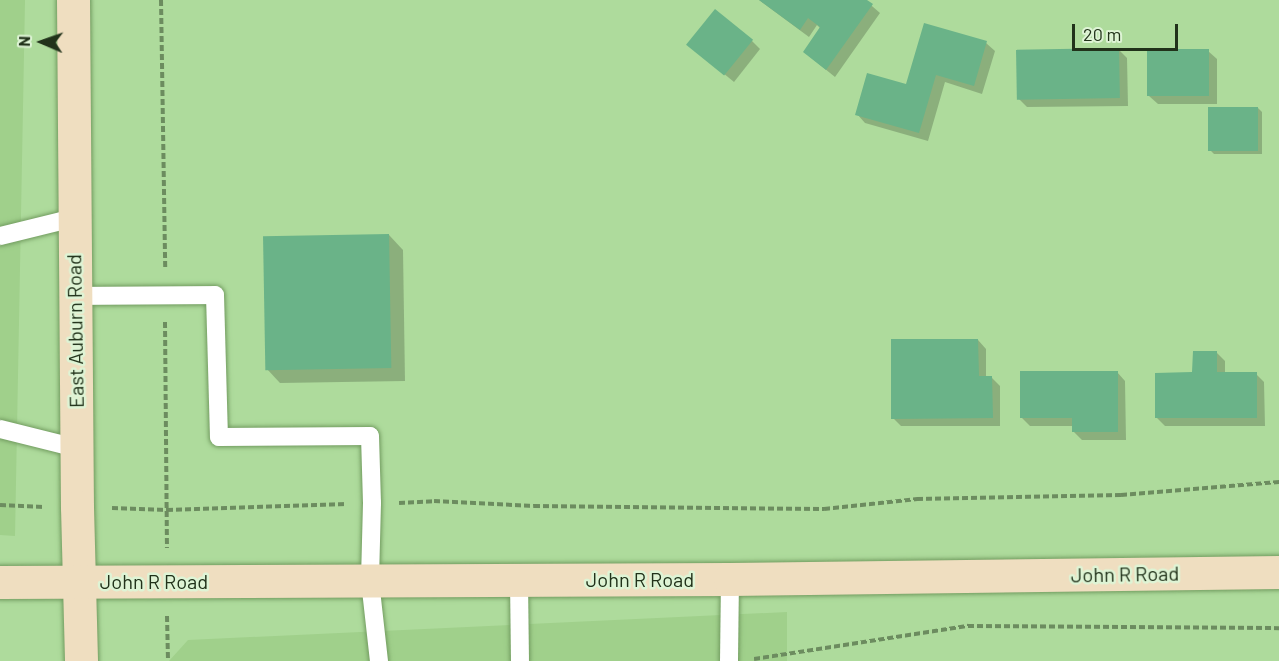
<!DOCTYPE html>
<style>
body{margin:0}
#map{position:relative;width:1279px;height:661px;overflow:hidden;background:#aedb9c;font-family:Barlow,sans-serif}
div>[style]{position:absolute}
.built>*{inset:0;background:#a0d08b}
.shadow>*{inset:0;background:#0003}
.building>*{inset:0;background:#6ab388;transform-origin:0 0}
.path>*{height:4px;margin-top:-2px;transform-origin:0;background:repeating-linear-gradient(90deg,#6c8c5f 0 6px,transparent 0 9px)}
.roads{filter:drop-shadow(0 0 2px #729c60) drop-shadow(0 0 2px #729c60)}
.service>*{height:18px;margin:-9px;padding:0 9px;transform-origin:9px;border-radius:9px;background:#fff}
.secondary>*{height:33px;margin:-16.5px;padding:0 16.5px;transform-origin:16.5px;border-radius:16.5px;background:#efdec0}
span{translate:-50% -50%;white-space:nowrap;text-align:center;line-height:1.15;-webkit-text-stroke:5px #def4d5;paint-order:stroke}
.street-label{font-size:20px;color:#21321a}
.north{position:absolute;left:12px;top:12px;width:60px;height:60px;-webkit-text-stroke:4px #def4d5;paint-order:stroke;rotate:272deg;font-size:16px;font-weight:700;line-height:24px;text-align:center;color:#21321a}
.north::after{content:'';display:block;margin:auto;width:21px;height:27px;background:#21321a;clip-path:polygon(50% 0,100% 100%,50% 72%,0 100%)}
.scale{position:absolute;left:1072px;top:24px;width:106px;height:27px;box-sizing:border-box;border:3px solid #21321a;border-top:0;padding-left:8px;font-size:18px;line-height:21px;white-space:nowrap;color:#21321a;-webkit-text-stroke:4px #def4d5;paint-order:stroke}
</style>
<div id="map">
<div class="built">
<div style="clip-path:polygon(0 0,25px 0,15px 536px,0 535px)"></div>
<div style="clip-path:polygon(787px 612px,787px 661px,169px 661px,188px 640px)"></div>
</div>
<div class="shadow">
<div style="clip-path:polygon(759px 0,865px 0,880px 13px,835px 77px,804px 52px,821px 29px,817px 25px,809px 37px)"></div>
<div style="clip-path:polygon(752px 41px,760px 49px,734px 82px,689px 45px)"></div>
<div style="clip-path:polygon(986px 43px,995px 51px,982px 94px,945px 82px,928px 141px,865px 123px,857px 114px)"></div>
<div style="clip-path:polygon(1119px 50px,1127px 58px,1128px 106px,1027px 107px,1018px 98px)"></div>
<div style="clip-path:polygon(1208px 51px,1217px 59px,1217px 104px,1158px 104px,1149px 96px)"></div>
<div style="clip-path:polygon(1258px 108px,1262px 112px,1262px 154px,1214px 154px,1210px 150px)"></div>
<div style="clip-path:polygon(389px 235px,403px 250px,405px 381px,280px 383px,266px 368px)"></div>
<div style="clip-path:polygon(978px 340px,986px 349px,986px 378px,992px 378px,1000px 386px,1000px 426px,901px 426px,893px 418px)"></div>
<div style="clip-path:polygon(1217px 353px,1225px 361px,1225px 374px,1256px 374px,1264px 382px,1265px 426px,1165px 426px,1157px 418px,1194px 374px)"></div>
<div style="clip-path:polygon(1117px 372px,1125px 381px,1126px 440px,1082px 440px,1073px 431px,1073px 426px,1030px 426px,1022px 418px)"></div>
</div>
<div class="building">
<div style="clip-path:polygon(759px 0,867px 0,873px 4px,826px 70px,803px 52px,820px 27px,808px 18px,800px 30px)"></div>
<div style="left:715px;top:9px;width:49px;height:46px;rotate:39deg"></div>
<div style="clip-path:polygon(924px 23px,987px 41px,974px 86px,936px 75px,919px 133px,855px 115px,867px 73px,906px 84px)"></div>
<div style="left:1119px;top:48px;width:50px;height:103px;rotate:89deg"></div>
<div style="left:1209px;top:49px;width:47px;height:62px;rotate:90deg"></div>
<div style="left:1208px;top:107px;width:50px;height:44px"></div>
<div style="left:389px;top:234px;width:134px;height:126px;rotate:89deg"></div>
<div style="clip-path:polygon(891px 339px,978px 339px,979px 376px,992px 376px,993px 418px,891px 419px)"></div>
<div style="clip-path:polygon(1193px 351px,1217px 351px,1217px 372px,1257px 372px,1257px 418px,1155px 418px,1155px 373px,1192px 372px)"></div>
<div style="clip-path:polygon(1020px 371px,1118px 371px,1118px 432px,1072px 432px,1072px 418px,1020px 418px)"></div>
</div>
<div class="path">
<div style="left:161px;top:0;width:269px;rotate:89.1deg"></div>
<div style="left:165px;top:322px;width:226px;rotate:89.5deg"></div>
<div style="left:399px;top:503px;width:35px;rotate:-3deg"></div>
<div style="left:434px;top:501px;width:100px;rotate:2.9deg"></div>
<div style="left:534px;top:506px;width:290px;rotate:0.6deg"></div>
<div style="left:824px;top:509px;width:94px;rotate:-6.1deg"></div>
<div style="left:917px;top:499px;width:204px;rotate:-1.1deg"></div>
<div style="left:1121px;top:495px;width:159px;rotate:-4.7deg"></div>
<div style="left:0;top:505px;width:44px;rotate:2.6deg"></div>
<div style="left:112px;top:508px;width:55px;rotate:2.1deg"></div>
<div style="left:167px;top:510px;width:180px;rotate:-1.9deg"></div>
<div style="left:167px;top:616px;width:45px;rotate:88.7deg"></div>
<div style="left:754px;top:659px;width:217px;rotate:-8.8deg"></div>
<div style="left:968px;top:626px;width:311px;rotate:0.4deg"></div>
</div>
<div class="roads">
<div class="service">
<div style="left:0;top:236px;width:76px;rotate:-13.7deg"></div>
<div style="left:74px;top:296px;width:141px;rotate:-0.4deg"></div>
<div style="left:215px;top:295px;width:142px;rotate:88.4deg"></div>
<div style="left:219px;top:437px;width:151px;rotate:-0.4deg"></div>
<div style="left:370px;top:436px;width:67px;rotate:88.3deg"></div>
<div style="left:372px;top:503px;width:78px;rotate:91.5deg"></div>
<div style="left:370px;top:581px;width:81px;rotate:83.6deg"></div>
<div style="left:0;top:429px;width:78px;rotate:14deg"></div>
<div style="left:519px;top:580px;width:81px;rotate:89.3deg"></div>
<div style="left:729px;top:661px;width:82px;rotate:-89.3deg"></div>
</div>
<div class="secondary">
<div style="left:73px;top:0;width:507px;rotate:89.55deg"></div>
<div style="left:77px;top:507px;width:154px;rotate:88.5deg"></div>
<div style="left:0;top:582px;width:730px;rotate:-0.24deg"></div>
<div style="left:730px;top:579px;width:549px;rotate:-0.73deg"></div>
</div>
</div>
<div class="street-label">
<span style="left:75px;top:331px;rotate:-91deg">East Auburn Road</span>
<span style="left:1125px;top:574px;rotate:-1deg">John R Road</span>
<span style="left:640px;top:579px">John R Road</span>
<span style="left:154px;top:581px">John R Road</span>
</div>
<div class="north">N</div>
<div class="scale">20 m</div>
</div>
